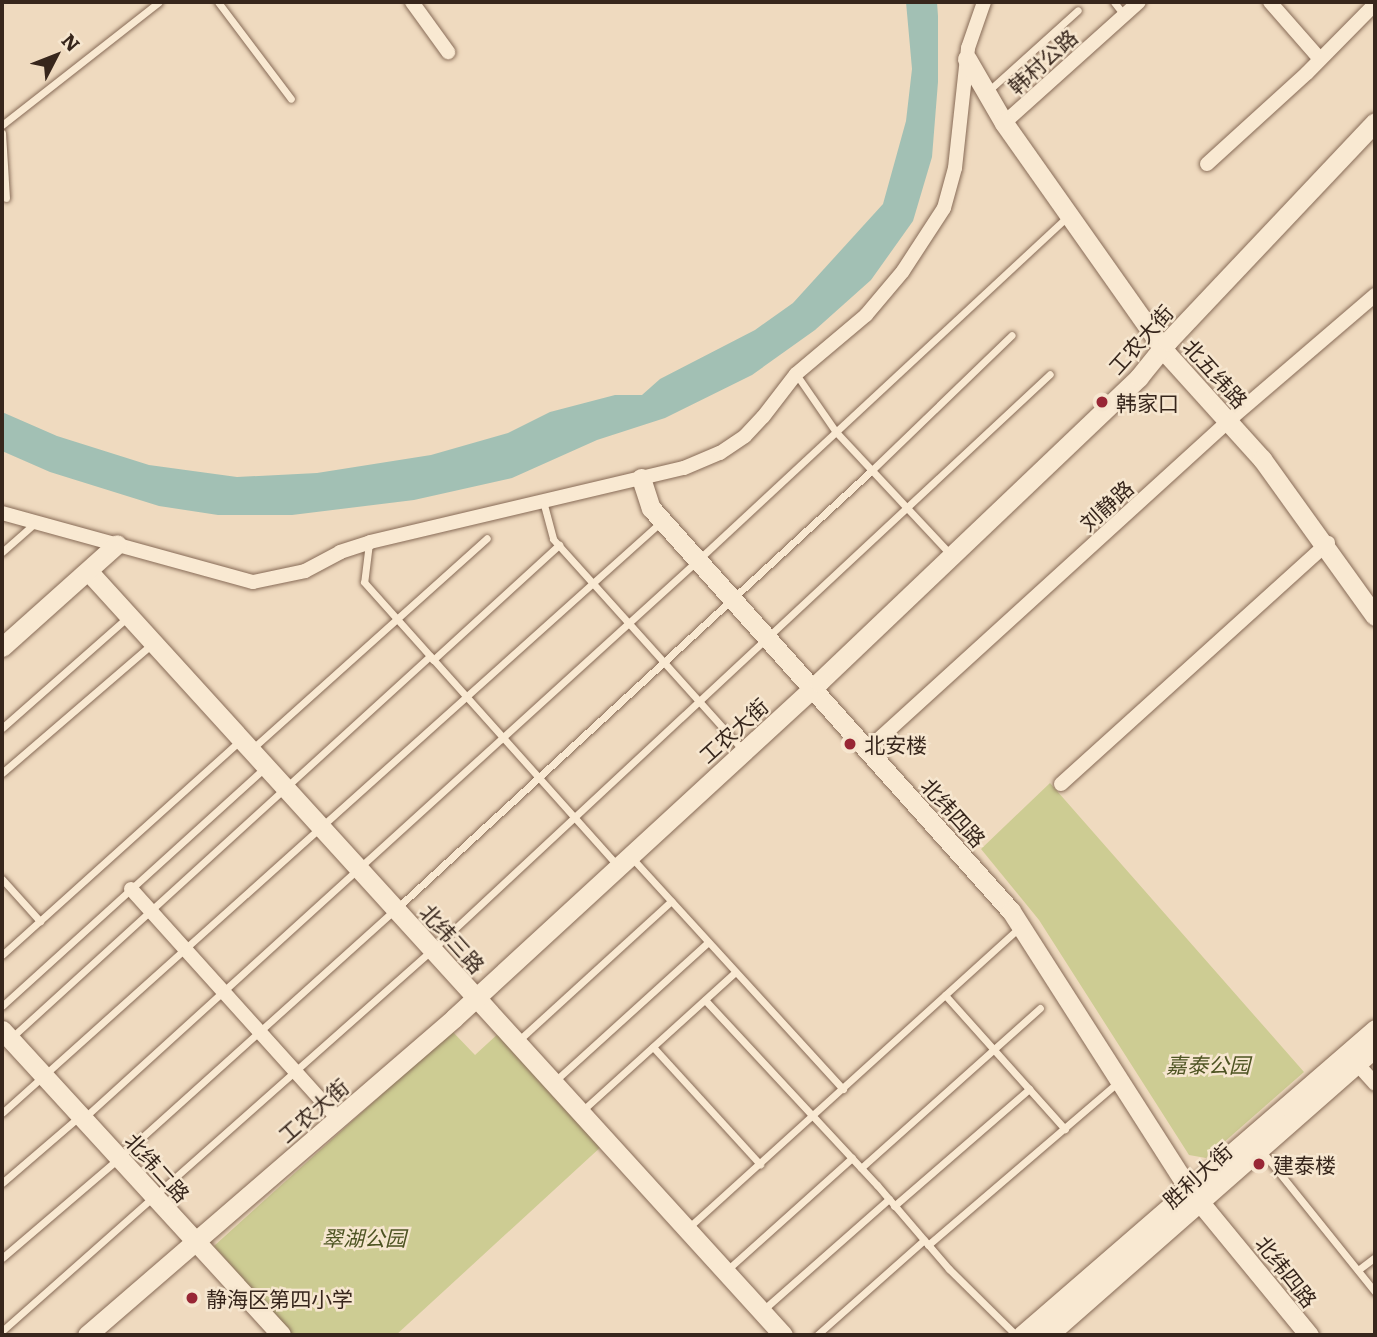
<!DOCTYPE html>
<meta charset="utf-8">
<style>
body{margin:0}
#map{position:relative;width:1377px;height:1337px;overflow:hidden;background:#efdabf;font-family:Literata,"Noto Sans SC",serif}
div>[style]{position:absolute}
.green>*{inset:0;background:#cdcc93}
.water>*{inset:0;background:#a2c0b4}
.roads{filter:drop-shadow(0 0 2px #876b57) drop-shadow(0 0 2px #876b57)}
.lane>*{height:7px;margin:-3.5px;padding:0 3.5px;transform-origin:3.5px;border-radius:3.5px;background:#f9e9d2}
.street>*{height:14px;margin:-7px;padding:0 7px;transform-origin:7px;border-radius:7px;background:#f9e9d2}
.secondary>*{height:19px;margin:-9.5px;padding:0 9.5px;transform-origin:9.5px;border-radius:9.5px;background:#f9e9d2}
.dots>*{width:19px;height:19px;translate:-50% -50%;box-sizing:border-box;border:4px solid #f6e6cf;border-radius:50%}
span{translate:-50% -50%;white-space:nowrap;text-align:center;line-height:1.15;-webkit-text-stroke:5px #f6e6cf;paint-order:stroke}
.street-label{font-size:21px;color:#37261c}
.poi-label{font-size:21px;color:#37261c}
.left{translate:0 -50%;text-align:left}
.park-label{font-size:21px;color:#4d5322;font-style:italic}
.frame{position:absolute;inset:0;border:4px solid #37261c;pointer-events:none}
.north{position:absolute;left:21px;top:21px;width:70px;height:70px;-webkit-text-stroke:5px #f6e6cf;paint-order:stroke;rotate:48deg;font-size:19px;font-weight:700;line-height:28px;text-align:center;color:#37261c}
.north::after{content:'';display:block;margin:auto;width:24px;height:32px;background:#37261c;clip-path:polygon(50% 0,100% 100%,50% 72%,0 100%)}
</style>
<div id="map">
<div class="green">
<div style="clip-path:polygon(1050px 783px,1304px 1072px,1206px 1158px,1189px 1155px,1039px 920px,981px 849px)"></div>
<div style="clip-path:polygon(452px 1031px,475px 1055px,500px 1032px,603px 1145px,396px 1335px,292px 1335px,214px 1246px)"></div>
</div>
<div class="water">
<div style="clip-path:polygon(906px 2px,937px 2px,938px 16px,938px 82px,932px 157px,913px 221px,871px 280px,815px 330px,752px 375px,665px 418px,597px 440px,512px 478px,414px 500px,292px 515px,218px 515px,159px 506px,50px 472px,2px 451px,2px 412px,57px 436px,149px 465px,237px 477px,317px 473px,431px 455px,508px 433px,550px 412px,615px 395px,642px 395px,660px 379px,755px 330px,793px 303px,883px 204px,906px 121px,912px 69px)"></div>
</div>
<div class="roads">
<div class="lane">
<div style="left:218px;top:2px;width:121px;rotate:53deg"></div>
<div style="left:1114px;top:2px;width:16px;rotate:52deg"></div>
<div style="left:987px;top:92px;width:122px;rotate:-42deg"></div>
<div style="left:2px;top:125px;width:199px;rotate:-38.1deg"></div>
<div style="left:2px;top:133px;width:65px;rotate:86.5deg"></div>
<div style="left:796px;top:374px;width:70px;rotate:55.4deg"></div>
<div style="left:836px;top:432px;width:167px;rotate:46.9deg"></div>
<div style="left:543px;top:501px;width:39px;rotate:75deg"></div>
<div style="left:553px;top:539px;width:283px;rotate:48deg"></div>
<div style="left:369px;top:543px;width:39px;rotate:97deg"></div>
<div style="left:364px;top:582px;width:381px;rotate:48.2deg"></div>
<div style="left:2px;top:552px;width:44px;rotate:-41.3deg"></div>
<div style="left:433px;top:660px;width:171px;rotate:-42.4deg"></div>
<div style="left:2px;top:728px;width:169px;rotate:-41.4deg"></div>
<div style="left:253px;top:748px;width:314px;rotate:-41.9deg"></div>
<div style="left:2px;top:773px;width:199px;rotate:-40.7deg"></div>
<div style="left:632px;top:858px;width:313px;rotate:47.6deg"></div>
<div style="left:2px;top:879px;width:57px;rotate:47.9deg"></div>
<div style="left:2px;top:955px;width:321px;rotate:-42deg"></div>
<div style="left:945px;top:995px;width:180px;rotate:48.2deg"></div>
<div style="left:705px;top:1000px;width:253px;rotate:47.1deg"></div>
<div style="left:877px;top:1185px;width:111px;rotate:49.4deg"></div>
<div style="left:949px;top:1269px;width:94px;rotate:44.6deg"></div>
<div style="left:2px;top:1006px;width:356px;rotate:-42.2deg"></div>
<div style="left:11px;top:1038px;width:567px;rotate:-42.36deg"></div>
<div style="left:519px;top:1040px;width:206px;rotate:-42.4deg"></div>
<div style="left:653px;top:1047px;width:159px;rotate:47.6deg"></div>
<div style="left:556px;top:1080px;width:205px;rotate:-42.2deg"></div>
<div style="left:583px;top:1110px;width:205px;rotate:-42.2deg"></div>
<div style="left:2px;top:1113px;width:887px;rotate:-41.89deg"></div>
<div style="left:85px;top:1117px;width:828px;rotate:-42.26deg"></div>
<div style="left:698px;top:560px;width:504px;rotate:-42.91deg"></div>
<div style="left:1261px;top:1150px;width:182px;rotate:51.2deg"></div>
<div style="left:861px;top:1168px;width:240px;rotate:-41.8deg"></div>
<div style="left:2px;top:1183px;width:103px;rotate:-40.7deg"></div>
<div style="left:894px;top:1206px;width:179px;rotate:-40.9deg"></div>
<div style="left:688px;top:1228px;width:447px;rotate:-42.2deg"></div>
<div style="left:928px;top:1245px;width:250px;rotate:-40.6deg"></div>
<div style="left:2px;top:1258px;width:154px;rotate:-40.5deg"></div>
<div style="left:119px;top:1158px;width:372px;rotate:-42deg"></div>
<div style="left:396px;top:909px;width:648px;rotate:-42.68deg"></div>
<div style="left:872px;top:470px;width:194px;rotate:-44deg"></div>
<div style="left:727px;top:1270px;width:168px;rotate:-41.9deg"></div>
<div style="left:1358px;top:1270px;width:21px;rotate:-37deg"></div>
<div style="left:763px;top:1310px;width:168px;rotate:-41.4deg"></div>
<div style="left:2px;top:1331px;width:576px;rotate:-41.55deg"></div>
<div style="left:433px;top:949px;width:843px;rotate:-42.98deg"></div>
<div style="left:817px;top:1335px;width:143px;rotate:-41.6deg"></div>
</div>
<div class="street">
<div style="left:412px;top:2px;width:62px;rotate:54.2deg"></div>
<div style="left:1270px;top:2px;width:74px;rotate:48.8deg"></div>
<div style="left:1004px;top:123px;width:181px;rotate:-41.9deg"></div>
<div style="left:1207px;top:164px;width:135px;rotate:-42.3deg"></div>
<div style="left:1307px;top:73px;width:97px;rotate:-45.4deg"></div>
<div style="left:2px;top:513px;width:260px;rotate:15.4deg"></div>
<div style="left:253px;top:582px;width:53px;rotate:-11.9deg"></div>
<div style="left:305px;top:571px;width:40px;rotate:-28deg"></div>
<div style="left:340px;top:552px;width:32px;rotate:-18deg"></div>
<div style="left:370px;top:542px;width:323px;rotate:-13.3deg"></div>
<div style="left:684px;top:468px;width:39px;rotate:-23deg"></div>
<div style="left:720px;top:453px;width:30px;rotate:-34deg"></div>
<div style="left:745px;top:436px;width:26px;rotate:-47deg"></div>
<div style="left:763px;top:417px;width:54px;rotate:-52.5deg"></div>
<div style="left:796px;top:374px;width:92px;rotate:-40.1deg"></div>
<div style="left:866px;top:315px;width:57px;rotate:-49.9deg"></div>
<div style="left:903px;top:271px;width:75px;rotate:-56.9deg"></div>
<div style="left:944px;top:208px;width:41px;rotate:-74.6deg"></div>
<div style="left:955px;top:168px;width:121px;rotate:-83.8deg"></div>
<div style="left:968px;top:48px;width:49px;rotate:-70.8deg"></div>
<div style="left:868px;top:749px;width:495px;rotate:-42.3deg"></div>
<div style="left:1234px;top:416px;width:186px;rotate:-40.6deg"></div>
<div style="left:1061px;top:784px;width:360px;rotate:-42.1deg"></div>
<div style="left:131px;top:889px;width:309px;rotate:48deg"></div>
<div style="left:1351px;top:1057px;width:36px;rotate:48deg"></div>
</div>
<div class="secondary">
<div style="left:967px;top:59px;width:74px;rotate:60deg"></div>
<div style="left:1004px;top:123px;width:283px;rotate:54.8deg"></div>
<div style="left:1167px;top:354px;width:142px;rotate:47.9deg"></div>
<div style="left:1262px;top:459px;width:193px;rotate:54.3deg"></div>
<div style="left:641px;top:478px;width:32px;rotate:72deg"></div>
<div style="left:651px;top:508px;width:540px;rotate:48.23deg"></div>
<div style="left:1011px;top:911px;width:330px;rotate:57.4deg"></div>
<div style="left:1189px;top:1189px;width:189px;rotate:50.6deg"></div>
<div style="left:89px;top:572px;width:1031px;rotate:47.71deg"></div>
<div style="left:2px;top:647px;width:154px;rotate:-41.8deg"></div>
<div style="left:2px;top:1030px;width:413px;rotate:47.5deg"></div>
<div style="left:87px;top:1335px;width:485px;rotate:-40.8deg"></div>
<div style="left:454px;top:1018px;width:496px;rotate:-42.6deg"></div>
<div style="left:819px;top:682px;width:442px;rotate:-43.6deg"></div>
<div style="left:1139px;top:377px;width:46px;rotate:-51.1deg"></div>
<div style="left:1168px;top:341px;width:301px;rotate:-46.6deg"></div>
<div style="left:1022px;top:1335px;width:467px;rotate:-40.9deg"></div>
<div style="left:1048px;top:1335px;width:435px;rotate:-41.3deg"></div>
</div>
</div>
<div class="dots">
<div style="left:1102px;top:402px;background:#982635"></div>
<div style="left:850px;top:744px;background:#982635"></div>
<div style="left:1259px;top:1164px;background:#982635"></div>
<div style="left:192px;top:1298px;background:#982635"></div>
</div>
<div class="street-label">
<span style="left:1042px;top:61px;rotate:-42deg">韩村公路</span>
<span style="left:1140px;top:339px;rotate:-48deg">工农大街</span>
<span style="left:1216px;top:373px;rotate:48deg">北五纬路</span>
<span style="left:1106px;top:505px;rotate:-42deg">刘静路</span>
<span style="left:733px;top:730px;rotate:-42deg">工农大街</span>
<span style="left:954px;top:812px;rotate:48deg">北纬四路</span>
<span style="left:453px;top:938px;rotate:48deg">北纬三路</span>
<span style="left:313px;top:1110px;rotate:-41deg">工农大街</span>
<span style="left:158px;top:1167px;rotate:48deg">北纬二路</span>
<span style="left:1197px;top:1175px;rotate:-42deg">胜利大街</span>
<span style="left:1287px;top:1271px;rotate:52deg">北纬四路</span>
</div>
<div class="poi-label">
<span class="left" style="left:1116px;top:402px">韩家口</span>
<span class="left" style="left:864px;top:744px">北安楼</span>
<span class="left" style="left:1273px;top:1164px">建泰楼</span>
<span class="left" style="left:206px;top:1298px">静海区第四小学</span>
</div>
<div class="park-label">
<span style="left:1208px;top:1064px">嘉泰公园</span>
<span style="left:364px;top:1237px">翠湖公园</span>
</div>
<div class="frame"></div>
<div class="north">N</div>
</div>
